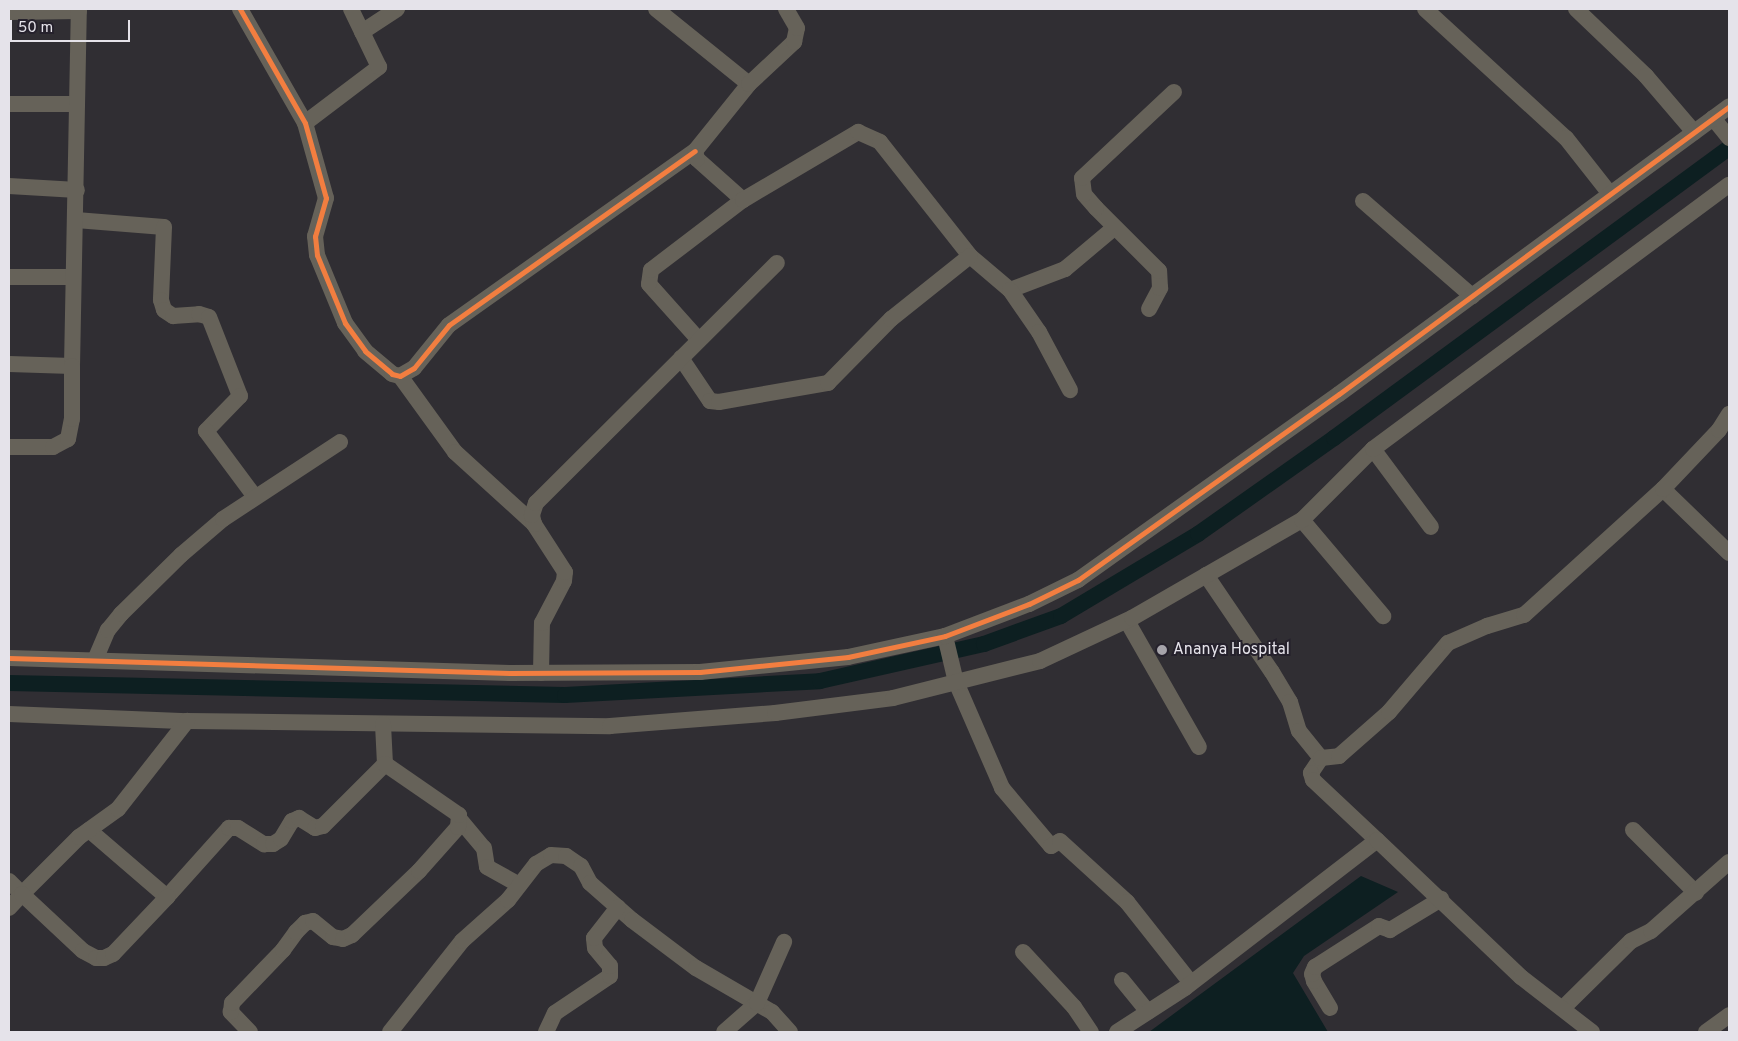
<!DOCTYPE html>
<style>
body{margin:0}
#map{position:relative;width:1738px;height:1041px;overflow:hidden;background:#302e33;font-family:Overpass,sans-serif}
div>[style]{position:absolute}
.water>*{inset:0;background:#0d1f21}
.canal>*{height:16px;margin:-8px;padding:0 8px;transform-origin:8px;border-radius:8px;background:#0d1f21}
.minor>*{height:16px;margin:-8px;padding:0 8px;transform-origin:8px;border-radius:8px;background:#666259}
.cycleway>*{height:5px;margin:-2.5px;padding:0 2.5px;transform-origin:2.5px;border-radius:2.5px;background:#f27e40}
.dots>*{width:14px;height:14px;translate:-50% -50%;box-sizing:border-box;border:2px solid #25212c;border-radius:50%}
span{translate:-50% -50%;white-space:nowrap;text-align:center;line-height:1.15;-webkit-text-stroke:4px #25212c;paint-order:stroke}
.poi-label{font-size:16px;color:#e5e3ea}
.left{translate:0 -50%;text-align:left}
.frame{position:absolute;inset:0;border:10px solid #e5e3ea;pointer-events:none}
.scale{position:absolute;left:10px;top:20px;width:120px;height:22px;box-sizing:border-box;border:2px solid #e5e3ea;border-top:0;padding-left:6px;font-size:15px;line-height:18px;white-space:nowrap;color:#e5e3ea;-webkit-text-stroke:4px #25212c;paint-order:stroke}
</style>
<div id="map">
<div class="water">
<div style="clip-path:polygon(1361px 876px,1398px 892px,1304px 956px,1293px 973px,1328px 1032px,1149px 1032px)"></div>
</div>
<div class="canal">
<div style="left:9px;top:683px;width:556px;rotate:1.24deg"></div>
<div style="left:565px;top:695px;width:255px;rotate:-3.1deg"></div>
<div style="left:820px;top:681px;width:168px;rotate:-12.7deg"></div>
<div style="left:984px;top:644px;width:82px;rotate:-20deg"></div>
<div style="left:1061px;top:616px;width:160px;rotate:-30.9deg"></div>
<div style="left:1198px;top:534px;width:166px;rotate:-35.2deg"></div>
<div style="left:1334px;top:438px;width:490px;rotate:-36.3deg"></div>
</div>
<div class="minor">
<div style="left:240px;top:9px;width:131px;rotate:60.3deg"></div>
<div style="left:305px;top:123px;width:78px;rotate:74.4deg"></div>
<div style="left:326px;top:198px;width:40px;rotate:106deg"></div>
<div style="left:315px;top:236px;width:19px;rotate:84deg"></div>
<div style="left:317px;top:255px;width:74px;rotate:67.6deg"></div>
<div style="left:345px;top:323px;width:34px;rotate:54deg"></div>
<div style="left:365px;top:351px;width:35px;rotate:40deg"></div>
<div style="left:392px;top:374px;width:8px;rotate:14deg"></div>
<div style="left:400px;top:376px;width:16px;rotate:-30deg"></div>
<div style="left:414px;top:368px;width:55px;rotate:-50.9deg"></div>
<div style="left:449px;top:325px;width:301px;rotate:-35.3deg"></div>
<div style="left:656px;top:9px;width:119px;rotate:38.9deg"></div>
<div style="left:1425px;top:9px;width:191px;rotate:42.5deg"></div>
<div style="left:1566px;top:138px;width:71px;rotate:51.8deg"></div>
<div style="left:1576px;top:9px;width:97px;rotate:43.7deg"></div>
<div style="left:1646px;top:76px;width:74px;rotate:49.4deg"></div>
<div style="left:9px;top:12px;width:70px;rotate:-0.8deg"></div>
<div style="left:362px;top:32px;width:42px;rotate:-33.3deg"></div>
<div style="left:9px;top:104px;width:68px"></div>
<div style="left:1713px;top:118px;width:26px;rotate:51deg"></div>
<div style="left:305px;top:123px;width:93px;rotate:-37.1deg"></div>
<div style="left:379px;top:67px;width:64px;rotate:-115.8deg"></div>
<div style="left:9px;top:186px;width:68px;rotate:3.4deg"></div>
<div style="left:743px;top:200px;width:62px;rotate:-138.3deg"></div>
<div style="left:697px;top:159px;width:8px;rotate:-104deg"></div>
<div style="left:695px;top:151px;width:86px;rotate:-51.1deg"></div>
<div style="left:749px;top:84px;width:62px;rotate:-43deg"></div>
<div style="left:794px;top:42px;width:14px;rotate:-78deg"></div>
<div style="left:797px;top:28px;width:22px;rotate:-120deg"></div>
<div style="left:1363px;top:201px;width:145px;rotate:41.1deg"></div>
<div style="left:76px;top:220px;width:88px;rotate:4.5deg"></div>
<div style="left:164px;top:227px;width:73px;rotate:92.4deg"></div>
<div style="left:161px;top:300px;width:10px;rotate:73deg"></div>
<div style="left:164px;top:310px;width:11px;rotate:34deg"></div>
<div style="left:173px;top:316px;width:26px;rotate:-4deg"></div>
<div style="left:199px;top:314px;width:10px;rotate:17deg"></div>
<div style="left:209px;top:317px;width:85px;rotate:68.6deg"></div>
<div style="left:240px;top:396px;width:49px;rotate:134.2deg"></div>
<div style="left:206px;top:431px;width:82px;rotate:53.4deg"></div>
<div style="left:9px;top:277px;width:64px"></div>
<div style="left:1010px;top:290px;width:59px;rotate:-20.9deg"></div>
<div style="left:1065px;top:269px;width:64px;rotate:-39.9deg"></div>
<div style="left:1149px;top:309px;width:24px;rotate:-62deg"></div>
<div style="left:1160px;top:288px;width:17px;rotate:-93deg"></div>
<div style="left:1159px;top:271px;width:89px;rotate:-135deg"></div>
<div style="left:1096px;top:208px;width:18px;rotate:-131deg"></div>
<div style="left:1084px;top:194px;width:16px;rotate:-97deg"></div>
<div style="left:1082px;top:178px;width:126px;rotate:-43.1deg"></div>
<div style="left:699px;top:340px;width:75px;rotate:-131.8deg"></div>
<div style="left:649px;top:284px;width:14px;rotate:-82deg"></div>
<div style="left:651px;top:270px;width:116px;rotate:-37.3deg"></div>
<div style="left:743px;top:200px;width:134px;rotate:-30.6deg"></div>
<div style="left:858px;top:132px;width:24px;rotate:24deg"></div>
<div style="left:880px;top:142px;width:145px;rotate:51.7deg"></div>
<div style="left:970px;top:256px;width:52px;rotate:40.4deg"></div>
<div style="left:1010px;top:290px;width:51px;rotate:55.4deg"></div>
<div style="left:1039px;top:332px;width:66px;rotate:61.9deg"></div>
<div style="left:681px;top:358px;width:52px;rotate:56deg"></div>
<div style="left:710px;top:401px;width:9px;rotate:6deg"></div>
<div style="left:719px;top:402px;width:111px;rotate:-9.9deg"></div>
<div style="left:828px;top:383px;width:90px;rotate:-45.5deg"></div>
<div style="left:891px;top:319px;width:101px;rotate:-38.6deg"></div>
<div style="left:9px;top:364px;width:63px;rotate:1.8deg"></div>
<div style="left:72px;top:366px;width:357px;rotate:-88.9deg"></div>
<div style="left:400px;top:376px;width:94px;rotate:54.1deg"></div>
<div style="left:455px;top:452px;width:107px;rotate:42.3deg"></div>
<div style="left:9px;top:447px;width:44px"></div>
<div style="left:53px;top:447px;width:17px;rotate:-28deg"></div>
<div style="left:68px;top:439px;width:20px;rotate:-79deg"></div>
<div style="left:72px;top:419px;width:53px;rotate:-90deg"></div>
<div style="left:1373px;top:449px;width:97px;rotate:53.4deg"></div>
<div style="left:1663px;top:489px;width:92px;rotate:44.1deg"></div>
<div style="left:1302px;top:520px;width:126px;rotate:49.8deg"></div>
<div style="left:1206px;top:575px;width:117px;rotate:55.8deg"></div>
<div style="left:1272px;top:672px;width:35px;rotate:59deg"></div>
<div style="left:1290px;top:702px;width:30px;rotate:73deg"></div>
<div style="left:1299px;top:731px;width:35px;rotate:51deg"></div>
<div style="left:1321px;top:758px;width:18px;rotate:124deg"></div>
<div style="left:1311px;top:773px;width:7px;rotate:74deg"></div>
<div style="left:1313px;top:780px;width:88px;rotate:43.2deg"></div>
<div style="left:1127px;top:621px;width:145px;rotate:60.3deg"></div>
<div style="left:945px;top:636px;width:47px;rotate:76.6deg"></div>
<div style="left:956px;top:682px;width:116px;rotate:66.5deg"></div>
<div style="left:1002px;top:788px;width:76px;rotate:49.8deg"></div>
<div style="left:1051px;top:846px;width:10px;rotate:-29deg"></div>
<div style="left:1060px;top:841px;width:91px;rotate:42.3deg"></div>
<div style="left:1127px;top:902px;width:103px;rotate:51.7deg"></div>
<div style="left:9px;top:658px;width:501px;rotate:1.71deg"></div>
<div style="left:510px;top:673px;width:190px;rotate:-0.3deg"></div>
<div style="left:700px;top:672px;width:149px;rotate:-5.8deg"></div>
<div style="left:848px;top:657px;width:99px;rotate:-12.2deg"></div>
<div style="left:945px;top:636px;width:90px;rotate:-20.9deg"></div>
<div style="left:1029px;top:604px;width:55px;rotate:-26.1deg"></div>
<div style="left:1078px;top:580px;width:320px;rotate:-35.5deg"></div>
<div style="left:1339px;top:394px;width:485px;rotate:-36.4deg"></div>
<div style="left:95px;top:660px;width:33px;rotate:-67deg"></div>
<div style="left:108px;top:630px;width:21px;rotate:-51deg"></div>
<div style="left:121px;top:614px;width:84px;rotate:-44.5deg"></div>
<div style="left:181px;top:555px;width:55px;rotate:-40.6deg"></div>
<div style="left:223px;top:519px;width:140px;rotate:-33.3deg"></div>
<div style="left:541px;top:673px;width:50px;rotate:-88.9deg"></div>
<div style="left:542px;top:623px;width:47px;rotate:-62.4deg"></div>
<div style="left:564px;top:581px;width:9px;rotate:-84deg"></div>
<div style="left:565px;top:572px;width:57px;rotate:-122.9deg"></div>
<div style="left:534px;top:524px;width:9px;rotate:-103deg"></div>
<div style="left:532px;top:515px;width:13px;rotate:-72deg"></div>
<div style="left:536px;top:503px;width:340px;rotate:-44.9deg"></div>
<div style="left:9px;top:714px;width:178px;rotate:2.3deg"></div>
<div style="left:187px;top:721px;width:423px;rotate:0.7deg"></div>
<div style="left:610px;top:726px;width:166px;rotate:-4.5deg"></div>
<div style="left:775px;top:713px;width:119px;rotate:-7.2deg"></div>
<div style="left:893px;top:698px;width:152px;rotate:-14.1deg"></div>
<div style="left:1040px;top:661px;width:102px;rotate:-25.1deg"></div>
<div style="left:1132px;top:618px;width:196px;rotate:-30deg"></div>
<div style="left:1302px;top:520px;width:100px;rotate:-45deg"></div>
<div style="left:1373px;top:449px;width:443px;rotate:-36.6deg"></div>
<div style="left:1321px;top:758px;width:18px;rotate:-6deg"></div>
<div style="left:1339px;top:756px;width:67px;rotate:-41.3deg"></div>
<div style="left:1389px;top:712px;width:91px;rotate:-49.5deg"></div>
<div style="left:1448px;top:643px;width:43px;rotate:-23.6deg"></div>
<div style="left:1487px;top:626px;width:39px;rotate:-17deg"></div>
<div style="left:1524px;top:615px;width:188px;rotate:-42.2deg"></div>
<div style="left:1663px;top:489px;width:81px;rotate:-46.5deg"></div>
<div style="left:1719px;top:430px;width:19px;rotate:-58deg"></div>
<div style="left:461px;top:821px;width:35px;rotate:50deg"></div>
<div style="left:484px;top:848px;width:19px;rotate:81deg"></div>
<div style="left:487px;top:867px;width:37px;rotate:29deg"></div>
<div style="left:89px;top:830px;width:103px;rotate:40.7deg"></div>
<div style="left:167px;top:897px;width:93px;rotate:-48.1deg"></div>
<div style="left:229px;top:828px;width:9px"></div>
<div style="left:238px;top:828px;width:31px;rotate:32deg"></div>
<div style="left:264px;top:844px;width:9px"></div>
<div style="left:273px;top:844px;width:9px;rotate:-32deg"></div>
<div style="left:281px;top:839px;width:21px;rotate:-59deg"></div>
<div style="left:292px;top:821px;width:8px;rotate:-23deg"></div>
<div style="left:299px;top:818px;width:19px;rotate:32deg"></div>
<div style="left:315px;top:828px;width:8px;rotate:-14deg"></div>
<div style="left:323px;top:826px;width:88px;rotate:-45deg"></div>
<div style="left:385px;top:764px;width:40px;rotate:-92.9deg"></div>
<div style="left:1633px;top:830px;width:89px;rotate:45deg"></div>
<div style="left:9px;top:881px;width:18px;rotate:45deg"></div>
<div style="left:22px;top:894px;width:81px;rotate:-45deg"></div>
<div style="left:79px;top:837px;width:48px;rotate:-35.7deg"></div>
<div style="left:118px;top:809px;width:112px;rotate:-51.9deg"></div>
<div style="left:9px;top:908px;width:19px;rotate:-47deg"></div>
<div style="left:22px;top:894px;width:83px;rotate:43.1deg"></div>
<div style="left:83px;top:951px;width:15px;rotate:28deg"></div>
<div style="left:96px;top:958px;width:8px"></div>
<div style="left:104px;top:958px;width:10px;rotate:-24deg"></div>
<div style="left:113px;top:954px;width:79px;rotate:-46.5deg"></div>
<div style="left:1023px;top:952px;width:75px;rotate:47.2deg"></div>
<div style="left:1074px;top:1007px;width:30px;rotate:56deg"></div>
<div style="left:1122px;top:980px;width:41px;rotate:50.9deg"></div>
<div style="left:1330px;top:1008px;width:31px;rotate:-121deg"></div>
<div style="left:1314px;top:981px;width:7px;rotate:-106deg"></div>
<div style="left:1312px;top:974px;width:8px;rotate:-67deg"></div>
<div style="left:1315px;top:967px;width:76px;rotate:-32.6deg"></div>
<div style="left:1379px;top:926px;width:12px;rotate:20deg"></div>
<div style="left:1390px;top:930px;width:60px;rotate:-31.3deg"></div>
<div style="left:1563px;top:1008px;width:95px;rotate:-44.6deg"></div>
<div style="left:1631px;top:941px;width:22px;rotate:-27deg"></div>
<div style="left:1651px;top:931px;width:104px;rotate:-41.5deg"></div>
<div style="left:250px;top:1032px;width:28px;rotate:-134deg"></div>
<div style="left:231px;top:1012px;width:9px;rotate:-84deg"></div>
<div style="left:232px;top:1003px;width:74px;rotate:-46.1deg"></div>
<div style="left:283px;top:950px;width:22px;rotate:-54deg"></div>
<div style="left:296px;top:932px;width:13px;rotate:-45deg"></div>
<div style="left:305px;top:923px;width:8px;rotate:-14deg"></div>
<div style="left:313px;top:921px;width:26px;rotate:39deg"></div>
<div style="left:333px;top:937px;width:10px;rotate:11deg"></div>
<div style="left:343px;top:939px;width:10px;rotate:-24deg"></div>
<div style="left:352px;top:935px;width:93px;rotate:-43.7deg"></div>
<div style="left:419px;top:871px;width:59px;rotate:-48.4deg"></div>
<div style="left:458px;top:827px;width:12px;rotate:-85deg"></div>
<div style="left:459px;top:815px;width:90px;rotate:-145.4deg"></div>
<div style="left:390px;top:1032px;width:116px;rotate:-51.6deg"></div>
<div style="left:462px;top:941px;width:62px;rotate:-41.7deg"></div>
<div style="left:508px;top:900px;width:46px;rotate:-52.1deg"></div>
<div style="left:536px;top:864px;width:17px;rotate:-31deg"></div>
<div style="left:551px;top:855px;width:15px;rotate:4deg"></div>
<div style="left:566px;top:856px;width:18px;rotate:34deg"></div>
<div style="left:581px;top:866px;width:19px;rotate:62deg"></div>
<div style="left:590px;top:883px;width:56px;rotate:41.4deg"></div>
<div style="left:632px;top:920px;width:80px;rotate:36.9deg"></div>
<div style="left:696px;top:968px;width:88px;rotate:30.1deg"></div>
<div style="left:772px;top:1012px;width:27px;rotate:48deg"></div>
<div style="left:546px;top:1032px;width:21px;rotate:-65deg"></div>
<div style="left:555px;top:1013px;width:66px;rotate:-33.9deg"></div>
<div style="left:610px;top:976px;width:10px;rotate:-90deg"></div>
<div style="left:610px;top:966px;width:23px;rotate:-130deg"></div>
<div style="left:595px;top:948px;width:10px;rotate:-96deg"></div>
<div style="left:594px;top:938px;width:39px;rotate:-52deg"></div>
<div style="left:724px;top:1032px;width:44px;rotate:-41.3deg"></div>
<div style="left:757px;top:1003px;width:67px;rotate:-66.1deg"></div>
<div style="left:1117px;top:1032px;width:81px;rotate:-32.9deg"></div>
<div style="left:1185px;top:988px;width:242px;rotate:-37.6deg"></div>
<div style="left:1377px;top:840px;width:199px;rotate:43.6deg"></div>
<div style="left:1521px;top:977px;width:90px;rotate:37.8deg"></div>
<div style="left:1706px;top:1032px;width:29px;rotate:-36deg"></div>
</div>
<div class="cycleway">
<div style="left:240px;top:9px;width:131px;rotate:60.3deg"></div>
<div style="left:305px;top:123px;width:78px;rotate:74.4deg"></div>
<div style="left:326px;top:198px;width:40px;rotate:106deg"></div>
<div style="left:315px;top:236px;width:19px;rotate:84deg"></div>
<div style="left:317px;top:255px;width:74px;rotate:67.6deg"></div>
<div style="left:345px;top:323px;width:34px;rotate:54deg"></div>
<div style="left:365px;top:351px;width:35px;rotate:40deg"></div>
<div style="left:392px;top:374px;width:8px;rotate:14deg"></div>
<div style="left:400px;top:376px;width:16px;rotate:-30deg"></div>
<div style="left:414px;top:368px;width:55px;rotate:-50.9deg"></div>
<div style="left:449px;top:325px;width:301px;rotate:-35.3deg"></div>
<div style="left:9px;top:658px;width:501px;rotate:1.71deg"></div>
<div style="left:510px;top:673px;width:190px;rotate:-0.3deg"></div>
<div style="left:700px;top:672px;width:149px;rotate:-5.8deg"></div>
<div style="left:848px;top:657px;width:99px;rotate:-12.2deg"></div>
<div style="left:945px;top:636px;width:90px;rotate:-20.9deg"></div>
<div style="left:1029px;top:604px;width:55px;rotate:-26.1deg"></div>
<div style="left:1078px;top:580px;width:320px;rotate:-35.5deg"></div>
<div style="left:1339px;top:394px;width:485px;rotate:-36.4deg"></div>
</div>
<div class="dots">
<div style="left:1162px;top:650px;background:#a6a4aa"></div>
</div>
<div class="poi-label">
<span class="left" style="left:1173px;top:650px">Ananya Hospital</span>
</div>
<div class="frame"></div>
<div class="scale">50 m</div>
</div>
